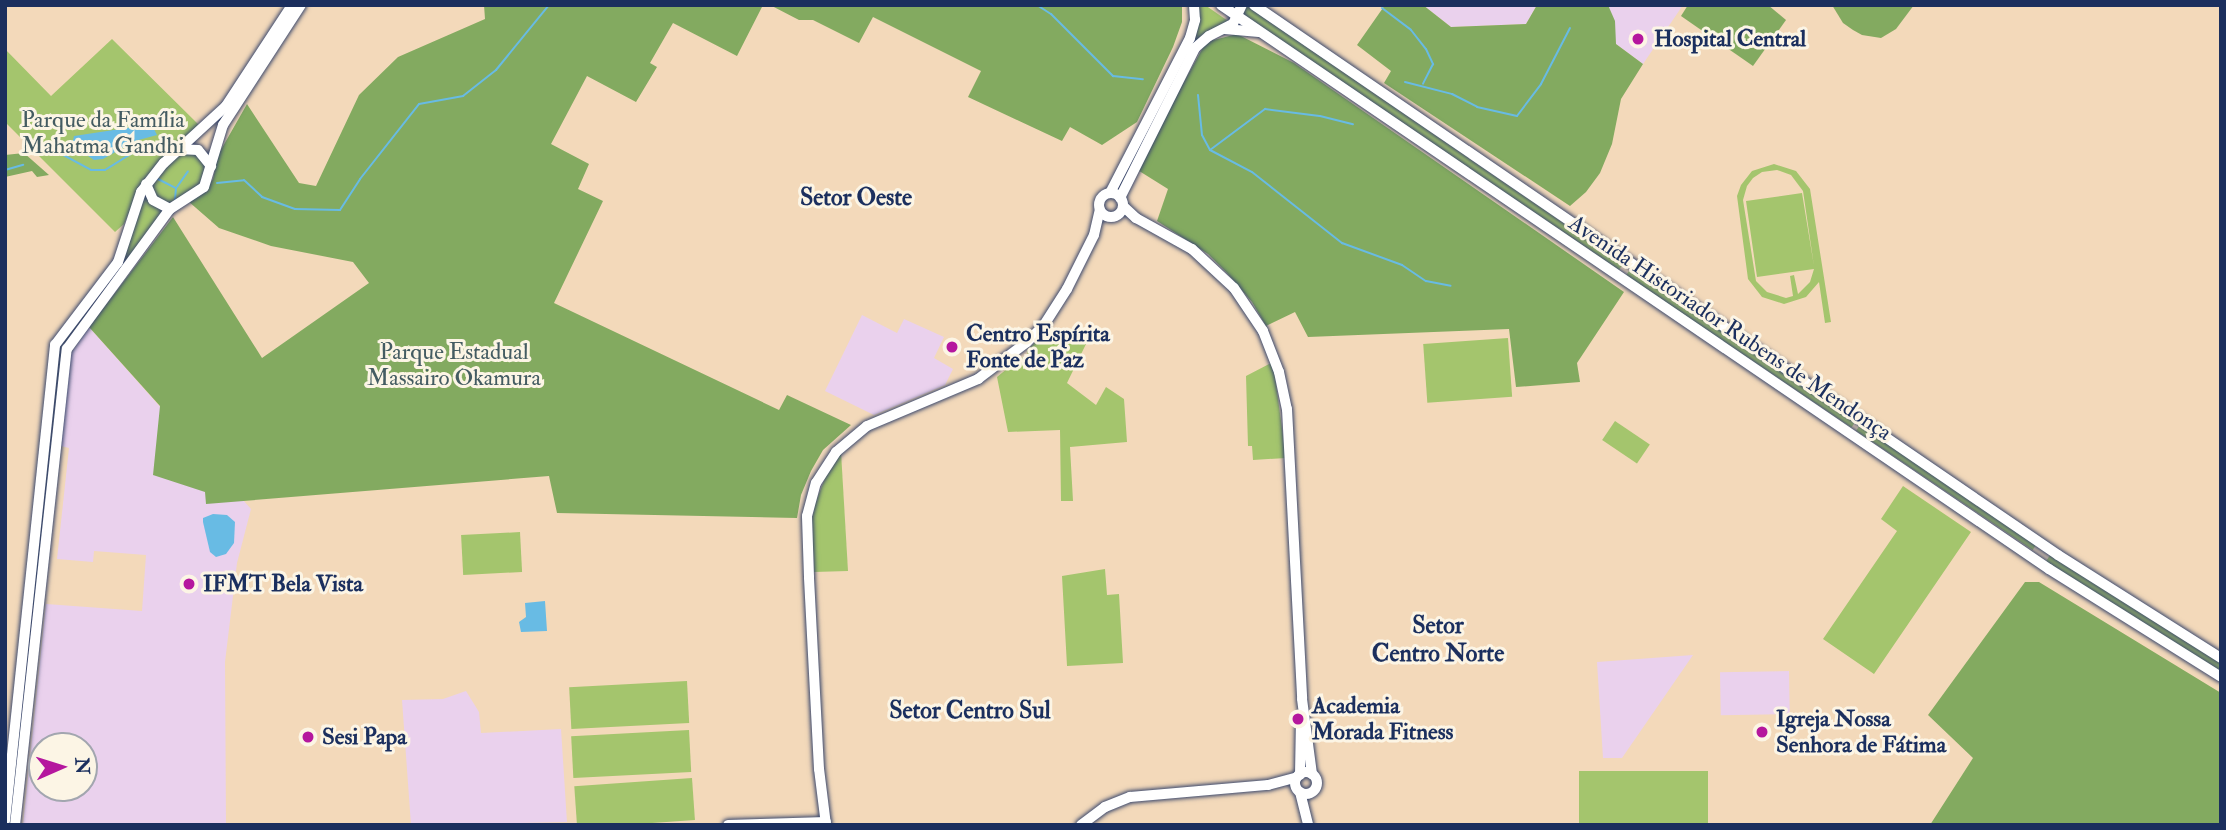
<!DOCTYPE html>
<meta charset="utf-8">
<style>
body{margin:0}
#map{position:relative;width:2226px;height:830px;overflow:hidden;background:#f3d9ba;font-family:"IM FELL Double Pica",serif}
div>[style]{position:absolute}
.built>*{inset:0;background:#ead1ed;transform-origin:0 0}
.green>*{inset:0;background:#a4c56d;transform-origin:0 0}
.forest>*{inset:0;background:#83aa60}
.water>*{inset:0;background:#68bbe4}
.stream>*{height:2px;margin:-1px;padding:0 1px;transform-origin:1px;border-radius:1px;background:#68bbe4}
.roads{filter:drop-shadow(0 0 2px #3b486c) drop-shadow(0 0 2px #3b486c)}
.secondary>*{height:10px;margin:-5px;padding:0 5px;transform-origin:5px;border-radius:5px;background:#fff}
.secondary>.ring{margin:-5px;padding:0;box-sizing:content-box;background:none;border:10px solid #fff;border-radius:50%}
.dots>*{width:19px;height:19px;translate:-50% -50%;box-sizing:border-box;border:4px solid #fcf5e5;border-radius:50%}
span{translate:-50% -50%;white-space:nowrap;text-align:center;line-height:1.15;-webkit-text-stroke:6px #fcf5e5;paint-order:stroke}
.poi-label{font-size:23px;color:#1b2f5e;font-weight:700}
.left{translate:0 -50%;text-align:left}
.park-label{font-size:23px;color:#445c62}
.street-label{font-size:23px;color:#1b2f5e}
.neighbourhood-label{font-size:24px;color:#1b2f5e;font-weight:700}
.frame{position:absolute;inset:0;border:7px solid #1b2f5e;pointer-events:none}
.north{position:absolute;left:28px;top:732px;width:70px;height:70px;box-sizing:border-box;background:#fcf5e5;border:2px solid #a2a6af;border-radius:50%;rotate:87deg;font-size:19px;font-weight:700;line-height:28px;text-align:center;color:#1b2f5e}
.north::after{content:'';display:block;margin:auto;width:24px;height:32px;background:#b5179e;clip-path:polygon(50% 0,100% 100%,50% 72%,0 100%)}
</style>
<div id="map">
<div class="built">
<div style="clip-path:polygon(1423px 5px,1537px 5px,1526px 24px,1451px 27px)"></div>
<div style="clip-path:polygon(1608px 5px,1683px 5px,1643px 64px,1616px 44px)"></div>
<div style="clip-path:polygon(862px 315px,897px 333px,904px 319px,944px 337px,934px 358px,953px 369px,945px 385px,874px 415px,825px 391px)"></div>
<div style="clip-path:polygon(evenodd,89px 327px,251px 509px,237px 563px,225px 662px,226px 825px,23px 825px,46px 604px,142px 611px,146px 555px,94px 551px,93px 562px,57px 559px,69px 448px,61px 446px,69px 364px,72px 352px,89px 327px,42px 746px,84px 746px,84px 788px,42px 788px,42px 746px)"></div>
<div style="clip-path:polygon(1693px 655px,1622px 758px,1603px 758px,1597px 662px)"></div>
<div style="left:1789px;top:671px;width:43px;height:69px;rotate:89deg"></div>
<div style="clip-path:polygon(466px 691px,479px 712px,481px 733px,561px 729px,567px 822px,411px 825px,402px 700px,443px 699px)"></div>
</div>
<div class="green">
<div style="clip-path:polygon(1198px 5px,1205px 5px,1228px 21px,1210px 31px,1162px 105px,1195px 37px,1199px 22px)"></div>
<div style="clip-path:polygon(1247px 6px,1623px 264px,1619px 270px,1243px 14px)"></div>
<div style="clip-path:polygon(112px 39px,199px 125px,170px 149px,141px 185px,124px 224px,115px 232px,5px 122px,5px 49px,51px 96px)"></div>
<div style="clip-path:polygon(193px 151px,206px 161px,205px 182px,169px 204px,157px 198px,150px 187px,176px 154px)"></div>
<div style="clip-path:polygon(evenodd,1774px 164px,1796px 171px,1810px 189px,1831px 322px,1825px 323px,1819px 282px,1806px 297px,1784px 304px,1762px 297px,1748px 279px,1737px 196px,1741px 185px,1752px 171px,1774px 164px,1777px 170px,1791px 175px,1803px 191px,1814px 266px,1802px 193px,1746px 201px,1757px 277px,1814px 269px,1810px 282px,1798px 294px,1794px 275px,1790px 276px,1793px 296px,1786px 298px,1767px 292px,1756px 281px,1743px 200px,1747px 186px,1753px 178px,1762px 172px,1777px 170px)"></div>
<div style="clip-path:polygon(145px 189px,165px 210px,67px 342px,12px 825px,9px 825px,59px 345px,122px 263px,140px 198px)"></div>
<div style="left:1631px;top:268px;width:272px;height:9px;rotate:34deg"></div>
<div style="clip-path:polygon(1049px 327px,1086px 344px,1067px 383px,1096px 405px,1106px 387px,1124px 399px,1127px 442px,1070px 447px,1073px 501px,1061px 501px,1060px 430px,1008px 432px,997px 377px,1020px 358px,1028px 356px,1027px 351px)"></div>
<div style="left:1508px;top:338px;width:59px;height:85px;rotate:86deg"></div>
<div style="clip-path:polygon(1273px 362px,1286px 458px,1253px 460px,1252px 446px,1248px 446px,1246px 376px)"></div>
<div style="left:1615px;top:421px;width:42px;height:23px;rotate:34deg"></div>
<div style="left:1860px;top:425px;width:213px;height:7px;rotate:34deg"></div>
<div style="clip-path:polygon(841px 452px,848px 571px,814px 572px,812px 520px,815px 504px,827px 473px)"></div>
<div style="clip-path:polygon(1903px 486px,1971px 532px,1874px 674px,1823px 639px,1897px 531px,1881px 519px)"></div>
<div style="left:520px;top:532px;width:40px;height:59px;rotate:87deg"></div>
<div style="clip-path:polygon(2050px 555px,2221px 663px,2221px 672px,2045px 563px)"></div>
<div style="clip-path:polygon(1105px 569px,1107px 595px,1119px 594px,1123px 663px,1067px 666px,1062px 576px)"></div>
<div style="left:687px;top:681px;width:42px;height:118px;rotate:87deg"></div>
<div style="left:689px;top:730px;width:42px;height:118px;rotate:87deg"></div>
<div style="left:1708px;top:771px;width:54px;height:129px;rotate:90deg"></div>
<div style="left:692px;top:778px;width:42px;height:118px;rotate:86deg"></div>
</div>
<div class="forest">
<div style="clip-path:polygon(484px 5px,763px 5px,737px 56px,673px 23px,650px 63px,657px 67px,636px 102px,587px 76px,551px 144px,589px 164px,578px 189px,603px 201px,554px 303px,779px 410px,787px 395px,851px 425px,823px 450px,811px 471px,801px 495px,797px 518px,557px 513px,549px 476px,206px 504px,205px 492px,153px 475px,160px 406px,89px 327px,173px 217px,262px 358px,369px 283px,353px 262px,271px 246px,219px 228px,188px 201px,206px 189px,213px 179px,218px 155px,247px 104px,299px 183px,316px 186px,359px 95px,398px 57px,485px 19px)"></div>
<div style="clip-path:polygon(770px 5px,1182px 5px,1182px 22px,1173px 47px,1137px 122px,1102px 145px,1070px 127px,1062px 141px,968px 97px,981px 71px,873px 17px,859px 43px,813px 20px,799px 20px)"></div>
<div style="clip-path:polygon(1385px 5px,1423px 5px,1451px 27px,1526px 24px,1537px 5px,1608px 5px,1615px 21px,1616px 44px,1643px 64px,1621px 99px,1612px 144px,1600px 173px,1586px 192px,1570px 206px,1384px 83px,1391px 71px,1357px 45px)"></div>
<div style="clip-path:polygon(1688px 5px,1768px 5px,1786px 20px,1753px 66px,1681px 16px)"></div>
<div style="clip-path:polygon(1832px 5px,1914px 5px,1896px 29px,1881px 38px,1862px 35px,1853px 30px,1843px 23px)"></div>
<div style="clip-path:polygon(1237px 34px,1294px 63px,1624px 292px,1577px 363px,1580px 382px,1516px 387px,1509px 329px,1308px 337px,1295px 312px,1266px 326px,1252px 302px,1227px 273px,1208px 254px,1157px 221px,1168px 189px,1136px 169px,1206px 42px)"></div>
<div style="clip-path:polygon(24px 153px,49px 175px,37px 177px,32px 171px,5px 177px,5px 155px)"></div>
<div style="clip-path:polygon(2025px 582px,2039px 582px,2221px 693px,2221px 825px,1930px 825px,1973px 758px,1928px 715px)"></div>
</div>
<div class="water">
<div style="clip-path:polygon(140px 126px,154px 129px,157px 135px,135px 141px,103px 159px,94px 160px,72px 145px,74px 136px)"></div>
<div style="clip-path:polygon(213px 514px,227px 515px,235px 522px,234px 543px,226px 554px,216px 557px,210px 552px,203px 522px,203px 518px)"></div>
<div style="clip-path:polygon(545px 601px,547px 631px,521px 632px,519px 622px,526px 617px,525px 603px)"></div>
</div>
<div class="stream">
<div style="left:1037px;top:5px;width:17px;rotate:33deg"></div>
<div style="left:1051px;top:14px;width:88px;rotate:45deg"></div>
<div style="left:1113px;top:76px;width:30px;rotate:6deg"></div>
<div style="left:1382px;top:8px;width:36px;rotate:37deg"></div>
<div style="left:1411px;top:30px;width:24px;rotate:52deg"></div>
<div style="left:1426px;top:49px;width:17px;rotate:65deg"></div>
<div style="left:1433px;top:64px;width:22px;rotate:117deg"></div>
<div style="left:1405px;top:82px;width:49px;rotate:14.3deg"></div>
<div style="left:1452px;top:94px;width:28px;rotate:27deg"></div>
<div style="left:1477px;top:107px;width:41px;rotate:12.7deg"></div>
<div style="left:1517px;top:116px;width:40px;rotate:-53deg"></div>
<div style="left:1541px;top:84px;width:63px;rotate:-62.6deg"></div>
<div style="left:1198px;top:95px;width:40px;rotate:84.3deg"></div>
<div style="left:1202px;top:135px;width:17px;rotate:62deg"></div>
<div style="left:1210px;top:150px;width:69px;rotate:-36.7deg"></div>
<div style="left:1265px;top:109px;width:55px;rotate:7.3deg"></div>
<div style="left:1320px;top:116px;width:34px;rotate:14deg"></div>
<div style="left:54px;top:150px;width:19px;rotate:-28deg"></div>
<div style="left:1210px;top:150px;width:47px;rotate:27.6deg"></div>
<div style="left:1252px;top:172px;width:115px;rotate:38.3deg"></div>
<div style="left:1342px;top:243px;width:64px;rotate:20.1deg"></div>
<div style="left:1402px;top:265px;width:29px;rotate:34deg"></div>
<div style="left:1426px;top:281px;width:25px;rotate:11deg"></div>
<div style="left:37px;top:155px;width:18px;rotate:-16deg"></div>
<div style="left:54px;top:150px;width:42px;rotate:28.4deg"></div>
<div style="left:91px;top:170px;width:14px"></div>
<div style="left:105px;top:170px;width:32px;rotate:-32deg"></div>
<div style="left:132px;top:153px;width:26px;rotate:-16deg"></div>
<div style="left:5px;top:170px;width:19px;rotate:-16deg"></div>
<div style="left:158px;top:179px;width:20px;rotate:27deg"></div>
<div style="left:176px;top:188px;width:12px;rotate:95deg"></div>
<div style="left:217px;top:183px;width:27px;rotate:-6deg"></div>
<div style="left:244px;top:180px;width:25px;rotate:43deg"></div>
<div style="left:262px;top:197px;width:35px;rotate:20deg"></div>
<div style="left:295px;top:209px;width:45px;rotate:1.3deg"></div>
<div style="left:340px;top:210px;width:37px;rotate:-57deg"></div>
<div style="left:360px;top:179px;width:95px;rotate:-51.8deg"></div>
<div style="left:419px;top:104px;width:45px;rotate:-10.3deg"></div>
<div style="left:463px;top:96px;width:42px;rotate:-38.2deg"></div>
<div style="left:496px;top:70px;width:84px;rotate:-50.8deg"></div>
<div style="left:177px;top:187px;width:19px;rotate:-55deg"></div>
</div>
<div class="roads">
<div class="secondary">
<div style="left:1221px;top:5px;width:1002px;rotate:34.26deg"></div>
<div style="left:2049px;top:569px;width:203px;rotate:32.1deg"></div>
<div style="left:1254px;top:5px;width:974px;rotate:34.38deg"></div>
<div style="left:2058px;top:555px;width:193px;rotate:32.3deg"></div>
<div style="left:1225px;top:29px;width:34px;rotate:5deg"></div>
<div style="left:178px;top:149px;width:20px;rotate:3deg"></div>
<div style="left:198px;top:150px;width:21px;rotate:51deg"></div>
<div style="left:146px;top:184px;width:17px;rotate:66deg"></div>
<div style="left:153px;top:200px;width:19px;rotate:28deg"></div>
<div style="left:1110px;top:193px;width:174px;rotate:-62.7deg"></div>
<div style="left:1190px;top:38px;width:19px;rotate:-74deg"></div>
<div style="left:1195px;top:20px;width:15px;rotate:-94deg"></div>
<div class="ring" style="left:1099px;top:193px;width:14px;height:14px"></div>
<div style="left:1120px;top:198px;width:168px;rotate:-63.4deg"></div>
<div style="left:1195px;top:48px;width:18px;rotate:-41deg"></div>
<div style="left:1209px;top:36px;width:27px;rotate:-27deg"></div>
<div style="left:1233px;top:24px;width:21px;rotate:-65deg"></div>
<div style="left:1123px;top:206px;width:18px;rotate:43deg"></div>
<div style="left:1136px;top:218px;width:64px;rotate:29deg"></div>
<div style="left:1192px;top:249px;width:57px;rotate:42.9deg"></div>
<div style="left:1234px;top:288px;width:52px;rotate:56deg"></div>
<div style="left:1263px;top:331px;width:44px;rotate:68.7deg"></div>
<div style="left:1279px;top:372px;width:38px;rotate:78deg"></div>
<div style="left:1287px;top:409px;width:290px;rotate:87deg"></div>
<div style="left:1302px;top:699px;width:76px;rotate:82.4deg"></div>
<div class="ring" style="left:1295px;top:772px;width:12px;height:12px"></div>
<div style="left:1300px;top:775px;width:55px;rotate:-89deg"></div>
<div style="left:1300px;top:792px;width:34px;rotate:76deg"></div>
<div style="left:5px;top:821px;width:479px;rotate:-84deg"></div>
<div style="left:55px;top:345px;width:104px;rotate:-52.8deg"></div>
<div style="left:118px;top:262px;width:74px;rotate:-71.8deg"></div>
<div style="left:141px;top:192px;width:37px;rotate:-52deg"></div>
<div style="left:164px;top:163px;width:84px;rotate:-42.6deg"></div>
<div style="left:226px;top:106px;width:121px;rotate:-56.8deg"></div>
<div style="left:15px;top:825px;width:479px;rotate:-83.8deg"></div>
<div style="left:67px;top:349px;width:174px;rotate:-53.7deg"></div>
<div style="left:170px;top:209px;width:40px;rotate:-32.9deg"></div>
<div style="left:204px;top:187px;width:65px;rotate:-73deg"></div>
<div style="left:223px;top:125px;width:143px;rotate:-57deg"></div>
<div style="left:728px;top:825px;width:98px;rotate:-1.8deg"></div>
<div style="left:826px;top:825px;width:56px;rotate:-97.1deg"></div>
<div style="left:819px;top:769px;width:192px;rotate:-93deg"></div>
<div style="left:809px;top:577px;width:61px;rotate:-91.9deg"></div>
<div style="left:807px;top:516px;width:34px;rotate:-75deg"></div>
<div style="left:816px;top:483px;width:37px;rotate:-57deg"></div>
<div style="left:836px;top:452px;width:40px;rotate:-40deg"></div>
<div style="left:867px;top:426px;width:121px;rotate:-22.9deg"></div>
<div style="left:978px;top:379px;width:61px;rotate:-37.1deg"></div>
<div style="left:1027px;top:342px;width:24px;rotate:-45deg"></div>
<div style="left:1044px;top:325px;width:43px;rotate:-57.4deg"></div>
<div style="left:1067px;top:289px;width:60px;rotate:-63.4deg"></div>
<div style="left:1094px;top:235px;width:26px;rotate:-77deg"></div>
<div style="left:1081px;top:825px;width:30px;rotate:-37deg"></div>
<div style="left:1105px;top:807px;width:27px;rotate:-22deg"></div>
<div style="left:1130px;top:797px;width:139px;rotate:-5deg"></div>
<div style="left:1268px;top:785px;width:30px;rotate:-15deg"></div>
</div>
</div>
<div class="dots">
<div style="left:1638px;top:39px;background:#b5179e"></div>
<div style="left:952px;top:347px;background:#b5179e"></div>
<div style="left:189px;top:584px;background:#b5179e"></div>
<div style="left:1298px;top:719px;background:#b5179e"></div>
<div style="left:1762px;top:732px;background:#b5179e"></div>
<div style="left:308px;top:737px;background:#b5179e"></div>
</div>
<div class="poi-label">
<span class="left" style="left:1654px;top:39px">Hospital Central</span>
<span class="left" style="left:966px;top:347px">Centro Espírita<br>Fonte de Paz</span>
<span class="left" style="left:203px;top:584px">IFMT Bela Vista</span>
<span class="left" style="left:1312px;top:719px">Academia<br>Morada Fitness</span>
<span class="left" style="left:1776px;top:732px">Igreja Nossa<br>Senhora de Fátima</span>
<span class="left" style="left:322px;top:737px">Sesi Papa</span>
</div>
<div class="park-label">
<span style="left:103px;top:133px">Parque da Família<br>Mahatma Gandhi</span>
<span style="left:454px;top:365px">Parque Estadual<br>Massairo Okamura</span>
</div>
<div class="street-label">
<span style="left:1730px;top:328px;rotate:34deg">Avenida Historiador Rubens de Mendonça</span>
</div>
<div class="neighbourhood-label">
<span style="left:856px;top:198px">Setor Oeste</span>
<span style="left:1438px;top:640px">Setor<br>Centro Norte</span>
<span style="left:970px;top:711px">Setor Centro Sul</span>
</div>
<div class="frame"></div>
<div class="north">N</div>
</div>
